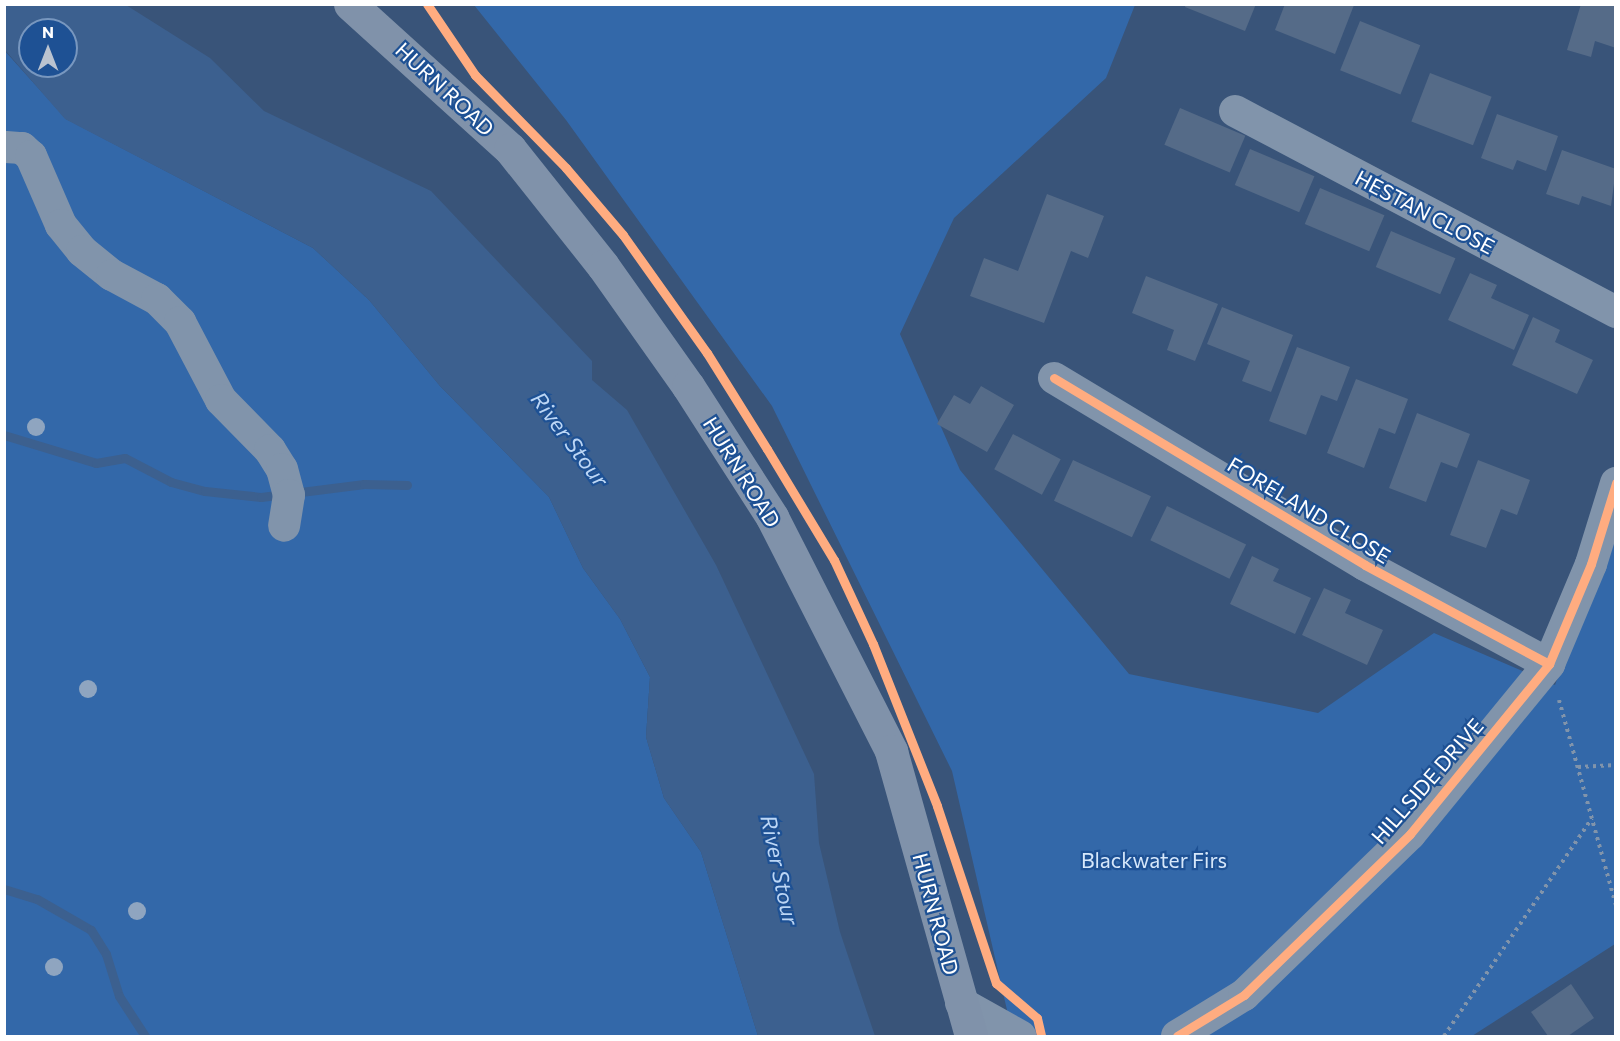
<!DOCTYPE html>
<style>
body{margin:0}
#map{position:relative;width:1620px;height:1041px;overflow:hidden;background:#395479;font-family:Commissioner,sans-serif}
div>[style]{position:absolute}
.green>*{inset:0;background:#3368a9}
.water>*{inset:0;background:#3c608f}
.stream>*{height:9px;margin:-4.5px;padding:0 4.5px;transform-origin:4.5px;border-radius:4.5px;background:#3c608f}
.building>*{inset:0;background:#556b88;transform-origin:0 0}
.path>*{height:4px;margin-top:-2px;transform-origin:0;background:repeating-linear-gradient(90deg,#8194ab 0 3px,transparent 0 7.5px)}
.minor>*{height:32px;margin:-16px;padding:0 16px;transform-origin:16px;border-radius:16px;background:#8194ab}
.major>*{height:33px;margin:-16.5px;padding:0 16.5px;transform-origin:16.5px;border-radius:16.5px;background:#8092aa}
.cycleway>*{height:9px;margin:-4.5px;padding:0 4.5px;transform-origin:4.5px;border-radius:4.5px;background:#ffac80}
.trees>*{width:18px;height:18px;margin:-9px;border-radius:50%;background:#8fa5c0}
span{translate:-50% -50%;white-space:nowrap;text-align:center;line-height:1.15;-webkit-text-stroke:4.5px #1e5194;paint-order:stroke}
.street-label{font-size:21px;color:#fff}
.park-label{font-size:21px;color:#d6e7fa}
.water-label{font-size:22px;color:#bcd6f5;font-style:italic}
.frame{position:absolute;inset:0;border:6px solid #fff;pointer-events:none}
.north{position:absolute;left:18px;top:18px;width:60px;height:60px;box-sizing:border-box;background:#1e5194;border:2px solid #7897bf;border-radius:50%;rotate:0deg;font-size:16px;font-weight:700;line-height:24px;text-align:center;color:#fff}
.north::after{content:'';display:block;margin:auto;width:21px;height:27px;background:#bac3d0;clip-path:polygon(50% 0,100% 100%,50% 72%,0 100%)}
</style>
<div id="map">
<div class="green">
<div style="clip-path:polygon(474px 5px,1135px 5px,1106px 78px,954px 218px,900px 334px,960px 470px,1129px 674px,1318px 713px,1434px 633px,1555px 685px,1615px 526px,1615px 944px,1472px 1036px,1013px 1036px,952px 771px,772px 406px,566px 120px)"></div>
<div style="clip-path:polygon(4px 50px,66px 119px,313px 248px,369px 300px,440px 386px,549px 497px,583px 568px,620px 619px,650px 677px,646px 737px,664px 798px,701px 852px,758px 1036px,5px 1036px)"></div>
</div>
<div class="water">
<div style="clip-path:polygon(evenodd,4px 5px,126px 5px,210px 58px,264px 111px,431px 191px,592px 361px,592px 380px,627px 410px,716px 565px,814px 774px,819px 843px,840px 932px,875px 1036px,758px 1036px,701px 852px,664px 798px,646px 737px,650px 677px,620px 619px,583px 568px,549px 497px,440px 386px,369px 300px,313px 248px,65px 119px,5px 50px,4px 5px,30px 30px,66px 30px,66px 66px,30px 66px,30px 30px)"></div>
</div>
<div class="stream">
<div style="left:4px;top:435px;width:96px;rotate:16.9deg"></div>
<div style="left:96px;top:463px;width:29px;rotate:-10deg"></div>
<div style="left:125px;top:458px;width:52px;rotate:27.6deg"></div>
<div style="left:171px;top:482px;width:35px;rotate:15deg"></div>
<div style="left:205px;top:491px;width:56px;rotate:6.1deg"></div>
<div style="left:261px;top:497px;width:104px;rotate:-7.2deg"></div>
<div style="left:364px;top:484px;width:43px;rotate:1.3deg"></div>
<div style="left:4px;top:889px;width:34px;rotate:17deg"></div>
<div style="left:37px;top:899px;width:62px;rotate:29.9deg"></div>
<div style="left:91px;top:930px;width:28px;rotate:58deg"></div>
<div style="left:106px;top:954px;width:44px;rotate:72.8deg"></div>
<div style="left:119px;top:996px;width:48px;rotate:57deg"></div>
</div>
<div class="building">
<div style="clip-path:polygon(1186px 4px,1256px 4px,1245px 31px,1185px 7px)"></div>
<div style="clip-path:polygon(1285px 4px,1354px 5px,1335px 54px,1275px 30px)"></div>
<div style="clip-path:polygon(1581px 4px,1616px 4px,1616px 48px,1595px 41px,1591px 57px,1567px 50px)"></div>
<div style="left:1360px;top:21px;width:65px;height:53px;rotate:22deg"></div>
<div style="left:1430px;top:73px;width:66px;height:52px;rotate:21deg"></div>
<div style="left:1180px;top:108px;width:71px;height:40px;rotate:23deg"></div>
<div style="clip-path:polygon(1497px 114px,1558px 136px,1546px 171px,1517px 160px,1513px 170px,1481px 158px)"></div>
<div style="left:1250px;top:149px;width:70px;height:39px;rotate:23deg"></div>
<div style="clip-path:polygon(1562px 150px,1616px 169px,1611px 206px,1582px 196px,1579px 205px,1546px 194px)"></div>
<div style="left:1320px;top:188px;width:70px;height:39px;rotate:23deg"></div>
<div style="clip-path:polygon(1047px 194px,1104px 216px,1088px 258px,1071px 251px,1044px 323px,970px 296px,984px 258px,1018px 271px)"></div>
<div style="left:1391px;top:231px;width:70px;height:39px;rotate:23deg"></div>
<div style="clip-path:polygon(1470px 273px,1497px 285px,1491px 298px,1529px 315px,1514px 350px,1448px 320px)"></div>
<div style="clip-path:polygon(1146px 276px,1218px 304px,1195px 361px,1167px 350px,1174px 330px,1132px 313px)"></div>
<div style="clip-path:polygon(1222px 307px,1293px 335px,1271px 392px,1242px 381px,1250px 361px,1207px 344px)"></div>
<div style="clip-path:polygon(1533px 317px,1560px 330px,1555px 342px,1593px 360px,1577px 394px,1512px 365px)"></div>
<div style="clip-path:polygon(1297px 347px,1350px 367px,1337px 401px,1321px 395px,1306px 435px,1269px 421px)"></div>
<div style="clip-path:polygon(1356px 379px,1408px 399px,1395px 434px,1379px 428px,1364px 468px,1327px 453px)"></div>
<div style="clip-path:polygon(981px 386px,1014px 405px,987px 452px,937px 424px,954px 395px,970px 404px)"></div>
<div style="clip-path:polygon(1417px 413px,1470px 434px,1457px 468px,1441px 462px,1426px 502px,1389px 488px)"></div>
<div style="left:1013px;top:434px;width:54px;height:40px;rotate:28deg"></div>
<div style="left:1073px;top:460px;width:86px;height:45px;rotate:25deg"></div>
<div style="clip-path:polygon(1478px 460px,1530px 480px,1517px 515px,1501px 509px,1486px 548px,1450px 535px)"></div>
<div style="left:1167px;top:506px;width:88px;height:38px;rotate:26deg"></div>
<div style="clip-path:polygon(1252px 556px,1279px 569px,1273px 581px,1311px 598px,1295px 634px,1230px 604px)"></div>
<div style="clip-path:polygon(1324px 588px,1351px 600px,1345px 613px,1383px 630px,1367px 665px,1302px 635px)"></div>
<div style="clip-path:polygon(1571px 984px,1594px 1018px,1568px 1036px,1548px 1036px,1531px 1012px)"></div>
</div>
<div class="path">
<div style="left:1559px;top:700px;width:213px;rotate:74.5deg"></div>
<div style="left:1578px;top:767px;width:38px;rotate:-3deg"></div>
<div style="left:1444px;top:1036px;width:263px;rotate:-55.8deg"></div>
</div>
<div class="minor">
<div style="left:1235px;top:111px;width:431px;rotate:27.8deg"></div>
<div style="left:6px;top:147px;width:16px;rotate:4deg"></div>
<div style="left:22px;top:148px;width:12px;rotate:42deg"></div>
<div style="left:31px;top:156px;width:75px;rotate:66.5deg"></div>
<div style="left:61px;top:225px;width:33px;rotate:51deg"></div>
<div style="left:82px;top:251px;width:38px;rotate:39deg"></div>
<div style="left:112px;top:275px;width:51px;rotate:28.1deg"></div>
<div style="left:157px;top:299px;width:33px;rotate:45deg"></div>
<div style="left:180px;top:322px;width:88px;rotate:62.3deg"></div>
<div style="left:221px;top:400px;width:70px;rotate:45.6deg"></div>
<div style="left:270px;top:450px;width:22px;rotate:58deg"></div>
<div style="left:282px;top:469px;width:27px;rotate:75deg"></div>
<div style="left:289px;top:495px;width:31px;rotate:99deg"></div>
<div style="left:1054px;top:378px;width:363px;rotate:31deg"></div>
<div style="left:1365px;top:565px;width:209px;rotate:28.3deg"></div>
<div style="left:961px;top:1003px;width:68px;rotate:29.2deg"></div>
<div style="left:1177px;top:1036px;width:79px;rotate:-31.5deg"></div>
<div style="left:1244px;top:995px;width:231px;rotate:-44.1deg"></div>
<div style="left:1410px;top:834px;width:220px;rotate:-50.7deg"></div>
<div style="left:1549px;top:664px;width:108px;rotate:-67.2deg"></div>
<div style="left:1591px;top:564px;width:85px;rotate:-72.8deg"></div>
</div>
<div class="major">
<div style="left:350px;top:4px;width:216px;rotate:42.2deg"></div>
<div style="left:510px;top:149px;width:149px;rotate:51.5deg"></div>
<div style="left:603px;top:266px;width:147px;rotate:54.7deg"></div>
<div style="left:688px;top:386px;width:156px;rotate:57.3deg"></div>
<div style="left:772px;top:517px;width:263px;rotate:63deg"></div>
<div style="left:891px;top:751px;width:296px;rotate:74.3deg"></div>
</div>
<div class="cycleway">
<div style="left:427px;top:4px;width:86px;rotate:55.9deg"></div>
<div style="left:475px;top:75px;width:130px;rotate:45.6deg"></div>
<div style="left:566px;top:168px;width:88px;rotate:49.6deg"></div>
<div style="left:623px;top:235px;width:145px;rotate:54.6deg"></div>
<div style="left:707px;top:353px;width:113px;rotate:58deg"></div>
<div style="left:767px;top:449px;width:130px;rotate:58.9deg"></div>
<div style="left:834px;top:560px;width:93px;rotate:65.1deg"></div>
<div style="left:873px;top:644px;width:174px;rotate:68.4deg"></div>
<div style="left:937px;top:806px;width:187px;rotate:71.6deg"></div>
<div style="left:996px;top:983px;width:54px;rotate:40.5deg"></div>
<div style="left:1037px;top:1018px;width:18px;rotate:77deg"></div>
<div style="left:1054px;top:378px;width:363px;rotate:31deg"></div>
<div style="left:1365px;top:565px;width:209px;rotate:28.3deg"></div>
<div style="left:1177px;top:1036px;width:79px;rotate:-31.5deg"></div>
<div style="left:1244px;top:995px;width:231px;rotate:-44.1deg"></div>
<div style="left:1410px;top:834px;width:220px;rotate:-50.7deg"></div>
<div style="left:1549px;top:664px;width:108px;rotate:-67.2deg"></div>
<div style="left:1591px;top:564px;width:85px;rotate:-72.8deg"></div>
</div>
<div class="trees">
<div style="left:36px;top:427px"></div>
<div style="left:88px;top:689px"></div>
<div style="left:137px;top:911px"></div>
<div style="left:54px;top:967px"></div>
</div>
<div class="street-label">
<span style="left:445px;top:89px;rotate:43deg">HURN ROAD</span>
<span style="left:1425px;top:212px;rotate:28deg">HESTAN CLOSE</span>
<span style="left:742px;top:472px;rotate:58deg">HURN ROAD</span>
<span style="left:1309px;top:510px;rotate:31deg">FORELAND CLOSE</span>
<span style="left:1427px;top:781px;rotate:-49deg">HILLSIDE DRIVE</span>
<span style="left:936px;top:914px;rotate:75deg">HURN ROAD</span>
</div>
<div class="park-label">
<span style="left:1154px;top:860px">Blackwater Firs</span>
</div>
<div class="water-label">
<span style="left:570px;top:439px;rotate:53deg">River Stour</span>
<span style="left:780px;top:870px;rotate:78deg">River Stour</span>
</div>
<div class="frame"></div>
<div class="north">N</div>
</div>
